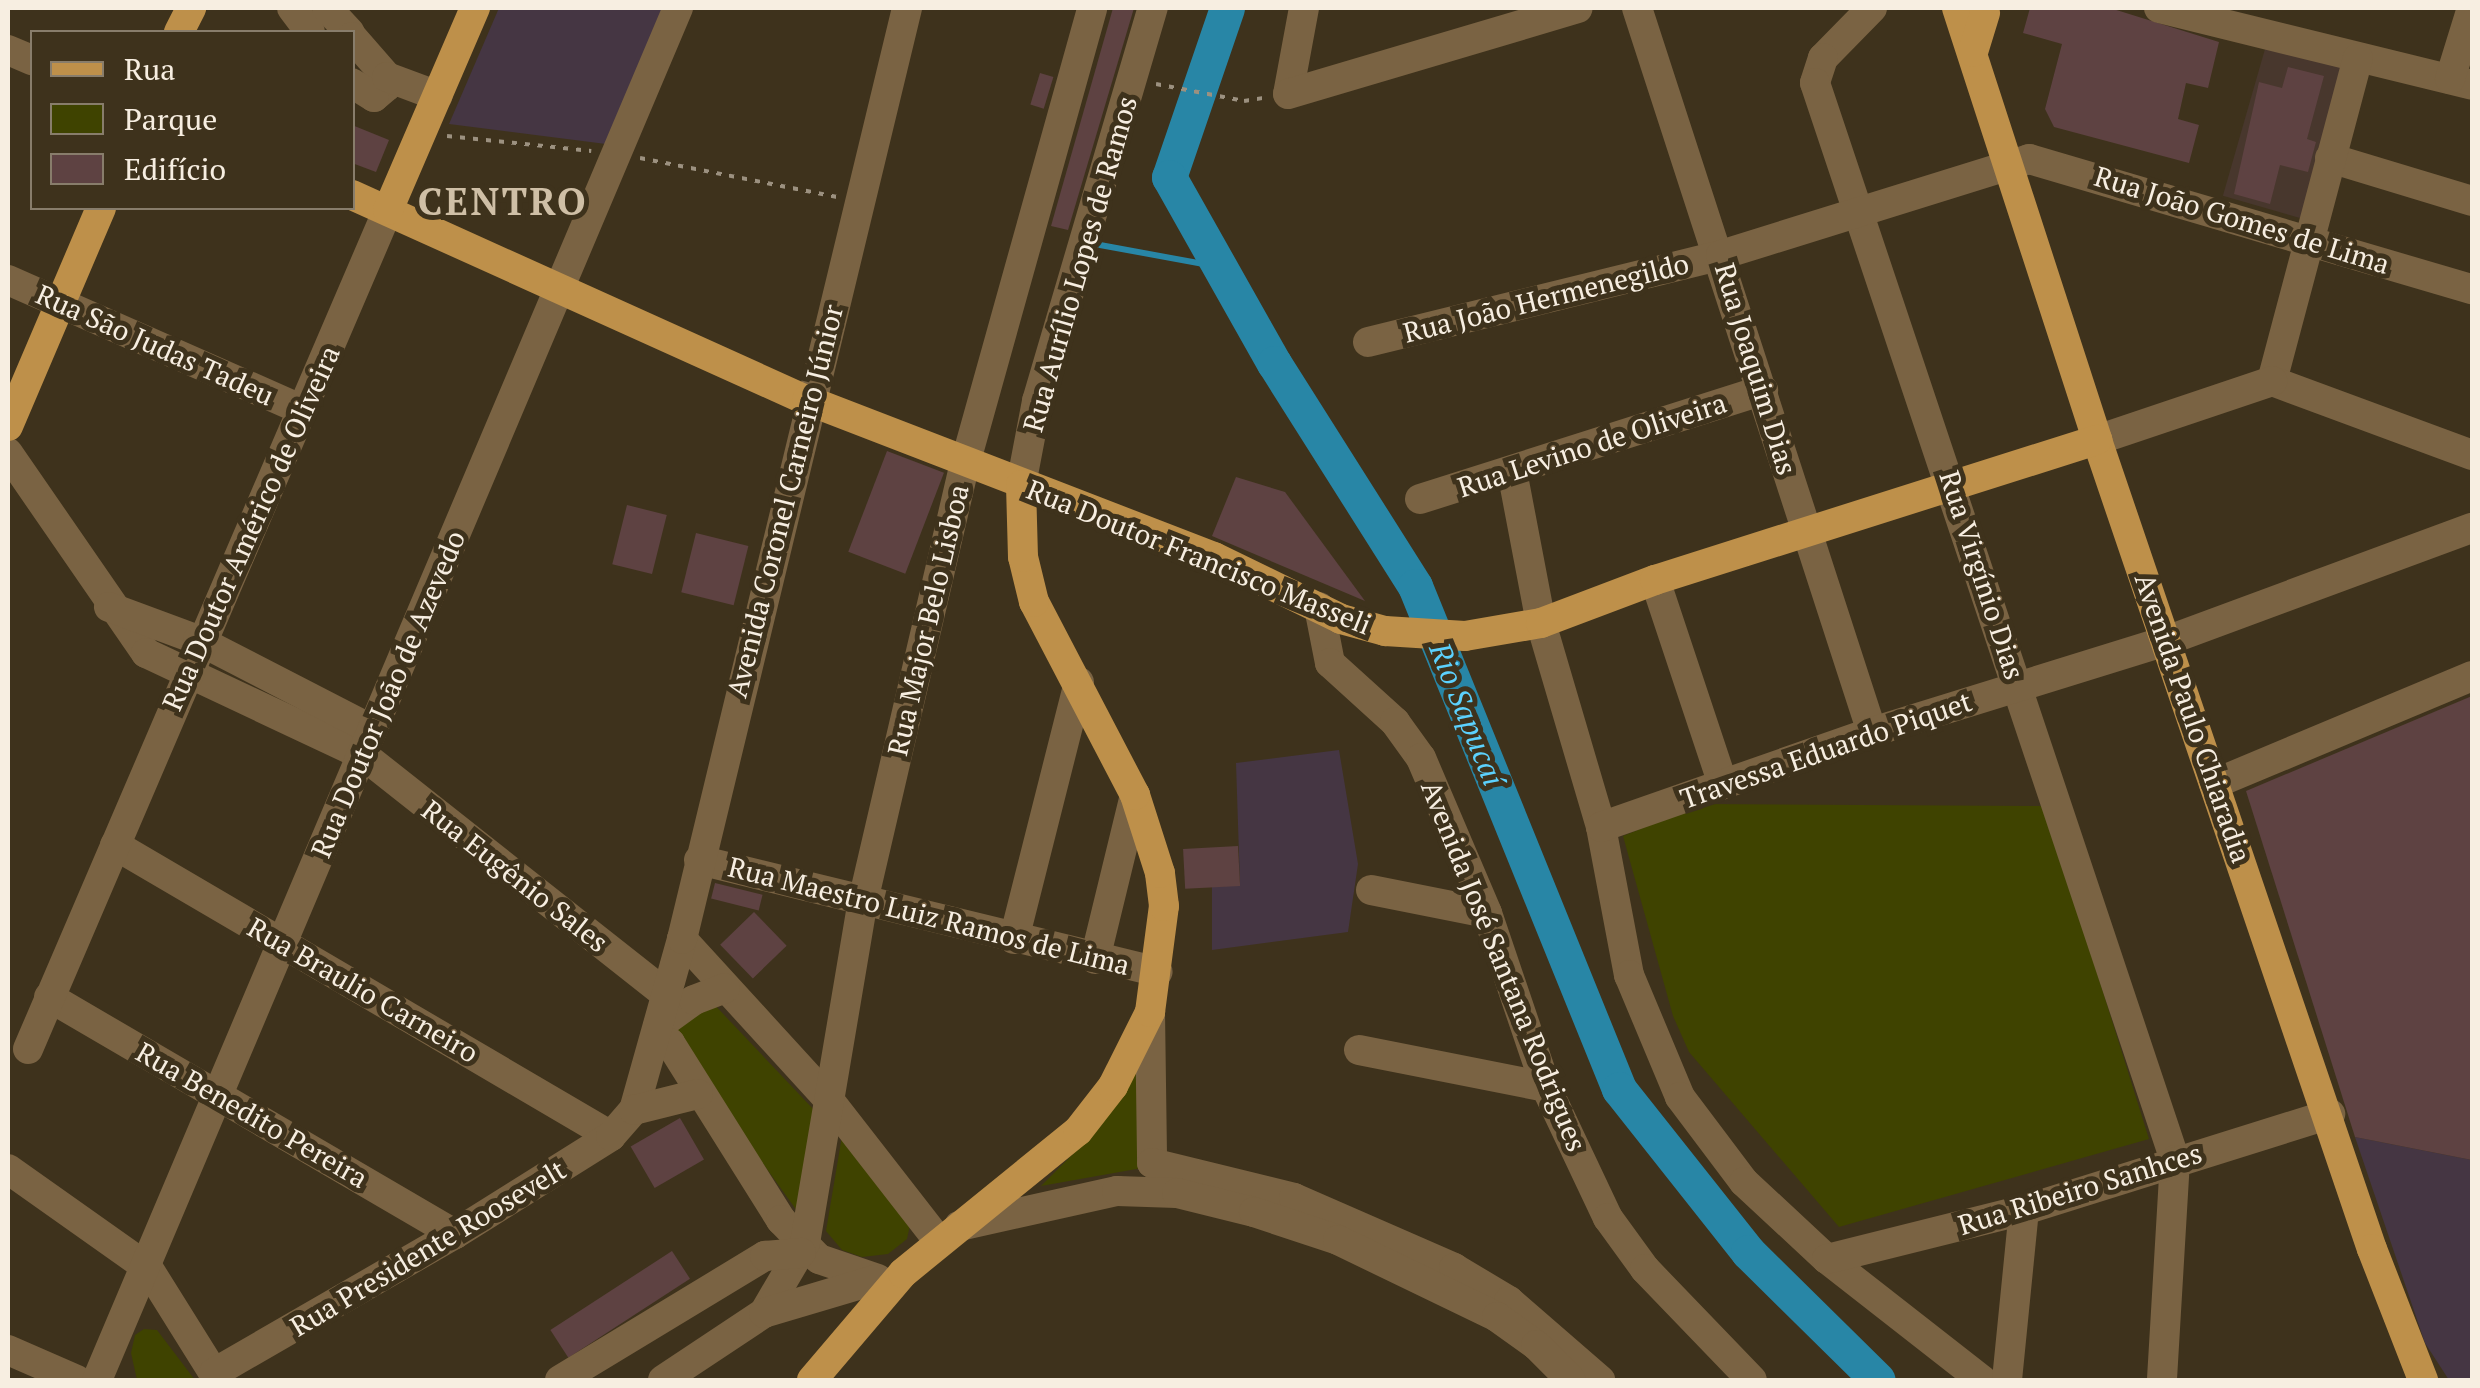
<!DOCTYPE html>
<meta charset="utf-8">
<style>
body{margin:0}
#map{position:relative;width:2480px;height:1388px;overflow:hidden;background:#3e321c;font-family:"PT Serif",serif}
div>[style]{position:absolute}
.education>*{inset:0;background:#453643}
.medical>*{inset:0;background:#48372d;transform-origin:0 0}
.green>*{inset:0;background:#3f4300}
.stream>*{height:6px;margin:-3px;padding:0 3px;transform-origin:3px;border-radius:3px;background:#2886a6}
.river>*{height:35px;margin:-17.5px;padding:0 17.5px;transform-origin:17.5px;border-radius:17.5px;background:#2886a6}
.building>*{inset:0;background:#5e4242;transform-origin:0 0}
.path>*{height:4px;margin-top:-2px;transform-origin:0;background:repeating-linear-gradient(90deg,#9c9180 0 5px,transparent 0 13px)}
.minor>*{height:30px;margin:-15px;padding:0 15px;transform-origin:15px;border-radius:15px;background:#7a6343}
.major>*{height:30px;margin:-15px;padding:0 15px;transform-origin:15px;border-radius:15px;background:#be904a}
span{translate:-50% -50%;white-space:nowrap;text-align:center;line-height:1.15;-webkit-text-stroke:10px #3e321c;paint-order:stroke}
.street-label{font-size:28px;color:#f7eee1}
.water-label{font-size:30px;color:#5cd1fd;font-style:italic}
.district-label{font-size:38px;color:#cfbfa6;font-weight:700;letter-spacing:2.5px}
.frame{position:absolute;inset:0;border:10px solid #f7eee1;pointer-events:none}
.legend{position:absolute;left:30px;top:30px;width:325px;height:180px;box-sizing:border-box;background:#3e321c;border:2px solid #887d6b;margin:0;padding:12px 18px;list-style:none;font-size:30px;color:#f7eee1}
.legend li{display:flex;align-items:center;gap:20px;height:50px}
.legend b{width:50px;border:2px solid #887d6b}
</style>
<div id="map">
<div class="education">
<div style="clip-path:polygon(499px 8px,665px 8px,606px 144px,449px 124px)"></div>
<div style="clip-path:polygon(1339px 750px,1358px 864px,1348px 932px,1212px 950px,1212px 887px,1240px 885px,1236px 763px)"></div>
<div style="clip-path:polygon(2355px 1137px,2472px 1160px,2472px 1380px,2449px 1380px,2425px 1343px)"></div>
</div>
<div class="medical">
<div style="left:2267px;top:42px;width:82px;height:160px;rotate:16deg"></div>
</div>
<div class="green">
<div style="clip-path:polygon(1702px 804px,2045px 806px,2149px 1139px,1839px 1227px,1689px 1052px,1673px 1016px,1623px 836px)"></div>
<div style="clip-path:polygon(710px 1000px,816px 1112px,800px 1215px,671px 1036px,682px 1010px)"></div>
<div style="clip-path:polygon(1141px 1057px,1142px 1168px,1041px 1186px,1101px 1126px)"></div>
<div style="clip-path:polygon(843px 1130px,912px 1216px,907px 1239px,888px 1254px,862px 1257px,842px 1250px,826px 1231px)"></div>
<div style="clip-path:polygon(144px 1329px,157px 1330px,195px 1380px,137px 1380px,131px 1353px,135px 1335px)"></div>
</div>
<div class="stream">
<div style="left:1100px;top:245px;width:122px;rotate:10.4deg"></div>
</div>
<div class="river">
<div style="left:1227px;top:8px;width:179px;rotate:108.9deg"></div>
<div style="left:1169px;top:177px;width:214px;rotate:60.6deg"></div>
<div style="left:1274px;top:363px;width:264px;rotate:57.7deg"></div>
<div style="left:1415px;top:586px;width:543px;rotate:67.92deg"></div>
<div style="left:1619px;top:1089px;width:208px;rotate:51.6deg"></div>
<div style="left:1748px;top:1252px;width:182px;rotate:44.6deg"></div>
</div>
<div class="building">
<div style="clip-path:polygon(1113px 8px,1134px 8px,1068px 230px,1051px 226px)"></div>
<div style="clip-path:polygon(2030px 8px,2110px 8px,2219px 42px,2208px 88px,2186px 83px,2178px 119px,2199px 125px,2189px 163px,2054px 127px,2045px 109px,2062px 44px,2023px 33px)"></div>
<div style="clip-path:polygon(2288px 67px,2324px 76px,2307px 139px,2316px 142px,2308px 172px,2280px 165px,2270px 204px,2234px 194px,2259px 82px,2282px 88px)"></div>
<div style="left:1040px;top:73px;width:14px;height:33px;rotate:17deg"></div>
<div style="clip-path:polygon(352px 125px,389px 140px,376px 172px,352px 163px)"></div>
<div style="left:887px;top:451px;width:61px;height:108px;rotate:21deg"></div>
<div style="clip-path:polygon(1236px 477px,1285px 492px,1365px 601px,1212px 536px)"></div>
<div style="left:627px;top:505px;width:41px;height:61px;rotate:14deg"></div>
<div style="left:696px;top:533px;width:54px;height:61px;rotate:14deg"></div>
<div style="clip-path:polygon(2472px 696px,2472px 1160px,2355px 1137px,2246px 791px)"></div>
<div style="left:1238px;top:846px;width:40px;height:55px;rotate:87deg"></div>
<div style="left:715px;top:883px;width:49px;height:16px;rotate:14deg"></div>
<div style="left:754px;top:912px;width:47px;height:47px;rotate:46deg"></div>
<div style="left:680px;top:1118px;width:48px;height:57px;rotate:60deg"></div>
<div style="left:672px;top:1251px;width:33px;height:145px;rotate:57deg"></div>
</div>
<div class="path">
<div style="left:1156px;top:84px;width:90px;rotate:10.9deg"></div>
<div style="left:1244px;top:101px;width:20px;rotate:-9deg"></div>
<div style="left:447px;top:136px;width:145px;rotate:5.9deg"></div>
<div style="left:640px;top:158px;width:201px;rotate:11.2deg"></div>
</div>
<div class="minor">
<div style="left:292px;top:8px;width:30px;rotate:53deg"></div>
<div style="left:327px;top:8px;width:33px;rotate:47deg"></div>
<div style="left:1304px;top:8px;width:87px;rotate:100.5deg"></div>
<div style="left:1288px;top:94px;width:302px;rotate:-16.5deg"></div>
<div style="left:1637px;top:8px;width:761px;rotate:72.02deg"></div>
<div style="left:1872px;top:8px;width:70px;rotate:134.4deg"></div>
<div style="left:1823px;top:58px;width:26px;rotate:108deg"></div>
<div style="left:1815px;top:83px;width:1136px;rotate:71.52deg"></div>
<div style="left:2175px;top:1160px;width:220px;rotate:93.4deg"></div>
<div style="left:2159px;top:8px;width:322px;rotate:13.8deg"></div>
<div style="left:352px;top:37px;width:53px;rotate:48.8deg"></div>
<div style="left:387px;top:77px;width:9px;rotate:90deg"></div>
<div style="left:387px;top:86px;width:17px;rotate:140deg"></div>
<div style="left:374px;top:97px;width:26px;rotate:-148deg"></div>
<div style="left:8px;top:50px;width:26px;rotate:23deg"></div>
<div style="left:387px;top:77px;width:54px;rotate:20.4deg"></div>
<div style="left:2450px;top:79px;width:74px;rotate:-72.8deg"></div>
<div style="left:2330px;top:158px;width:148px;rotate:16.8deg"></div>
<div style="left:8px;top:280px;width:322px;rotate:23.8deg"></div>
<div style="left:1368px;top:342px;width:364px;rotate:-13.8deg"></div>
<div style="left:1721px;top:255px;width:323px;rotate:-17.3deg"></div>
<div style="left:2029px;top:159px;width:462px;rotate:16.4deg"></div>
<div style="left:2272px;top:381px;width:334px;rotate:-75.1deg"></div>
<div style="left:2272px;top:381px;width:213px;rotate:20.3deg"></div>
<div style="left:2097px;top:440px;width:185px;rotate:-18.6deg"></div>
<div style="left:8px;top:453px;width:243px;rotate:55.4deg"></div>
<div style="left:146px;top:653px;width:240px;rotate:25.2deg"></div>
<div style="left:363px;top:755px;width:387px;rotate:38.3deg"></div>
<div style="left:1512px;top:471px;width:155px;rotate:79.2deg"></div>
<div style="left:1541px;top:623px;width:213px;rotate:73.6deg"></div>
<div style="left:1601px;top:827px;width:151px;rotate:79.3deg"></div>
<div style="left:1629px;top:975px;width:132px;rotate:67.3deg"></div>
<div style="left:1680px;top:1097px;width:106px;rotate:53deg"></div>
<div style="left:1744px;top:1182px;width:113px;rotate:42.9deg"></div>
<div style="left:1827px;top:1259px;width:197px;rotate:38deg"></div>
<div style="left:1021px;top:485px;width:86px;rotate:-79.2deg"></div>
<div style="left:1037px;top:401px;width:410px;rotate:-73.6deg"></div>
<div style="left:1420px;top:499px;width:360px;rotate:-17.6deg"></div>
<div style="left:1655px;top:580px;width:215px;rotate:71.6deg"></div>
<div style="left:109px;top:607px;width:95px;rotate:20.3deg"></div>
<div style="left:198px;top:640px;width:196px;rotate:27.3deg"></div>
<div style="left:1319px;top:607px;width:57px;rotate:78.9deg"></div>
<div style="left:1330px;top:663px;width:88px;rotate:42.2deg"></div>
<div style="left:1395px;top:722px;width:44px;rotate:54.2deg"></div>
<div style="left:1421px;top:758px;width:168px;rotate:66.9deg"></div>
<div style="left:1487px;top:913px;width:184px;rotate:71.3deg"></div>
<div style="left:1546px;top:1087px;width:145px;rotate:64.7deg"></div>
<div style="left:1608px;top:1218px;width:63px;rotate:54deg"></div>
<div style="left:1645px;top:1269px;width:154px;rotate:46.1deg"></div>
<div style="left:2214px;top:784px;width:280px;rotate:-22.7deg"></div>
<div style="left:1601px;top:827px;width:287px;rotate:-19.3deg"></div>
<div style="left:1872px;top:732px;width:308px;rotate:-17.2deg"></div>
<div style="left:2166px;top:641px;width:326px;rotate:-20.3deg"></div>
<div style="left:115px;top:845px;width:575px;rotate:30.4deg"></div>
<div style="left:699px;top:860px;width:472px;rotate:13.7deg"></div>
<div style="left:1371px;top:890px;width:118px;rotate:11.2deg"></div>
<div style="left:682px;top:939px;width:218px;rotate:47.6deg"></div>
<div style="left:829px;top:1100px;width:177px;rotate:52.1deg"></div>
<div style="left:1014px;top:939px;width:265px;rotate:-75.8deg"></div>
<div style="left:1095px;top:959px;width:169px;rotate:-76.3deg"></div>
<div style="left:49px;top:997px;width:470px;rotate:30.3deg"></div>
<div style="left:1150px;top:1012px;width:151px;rotate:89.2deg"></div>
<div style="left:1152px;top:1163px;width:146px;rotate:13.8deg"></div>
<div style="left:1294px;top:1198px;width:175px;rotate:23.6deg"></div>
<div style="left:1454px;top:1268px;width:64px;rotate:31deg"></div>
<div style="left:1509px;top:1301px;width:121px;rotate:41deg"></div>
<div style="left:658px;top:1026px;width:44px;rotate:-35.8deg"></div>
<div style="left:694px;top:1000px;width:33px;rotate:-21deg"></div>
<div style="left:657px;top:1032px;width:17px;rotate:40deg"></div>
<div style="left:670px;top:1043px;width:209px;rotate:57.9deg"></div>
<div style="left:781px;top:1220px;width:54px;rotate:45.7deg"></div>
<div style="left:819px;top:1259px;width:62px;rotate:18.7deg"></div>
<div style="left:28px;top:1049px;width:913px;rotate:-66.78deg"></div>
<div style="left:1359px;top:1050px;width:191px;rotate:11.2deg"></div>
<div style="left:634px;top:1110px;width:178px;rotate:-74.3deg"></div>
<div style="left:682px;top:939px;width:958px;rotate:-76.41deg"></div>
<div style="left:8px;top:1169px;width:171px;rotate:35.3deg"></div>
<div style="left:148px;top:1268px;width:132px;rotate:58deg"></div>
<div style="left:959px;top:1226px;width:162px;rotate:-12.5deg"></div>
<div style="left:1117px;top:1191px;width:60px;rotate:1.9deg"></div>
<div style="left:1177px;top:1193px;width:79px;rotate:13.9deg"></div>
<div style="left:1254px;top:1212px;width:89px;rotate:18.4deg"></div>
<div style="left:1338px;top:1240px;width:177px;rotate:25.8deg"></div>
<div style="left:1497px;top:1317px;width:48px;rotate:35.7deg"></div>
<div style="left:1536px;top:1345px;width:49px;rotate:45deg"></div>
<div style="left:1827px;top:1259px;width:203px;rotate:-14deg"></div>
<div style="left:2024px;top:1210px;width:321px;rotate:-17.4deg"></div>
<div style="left:764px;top:1313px;width:81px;rotate:-59.6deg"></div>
<div style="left:805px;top:1243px;width:347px;rotate:-80.4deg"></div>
<div style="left:863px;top:901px;width:449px;rotate:-76.9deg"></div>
<div style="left:965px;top:464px;width:473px;rotate:-74.4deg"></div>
<div style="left:8px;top:1350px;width:75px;rotate:23.5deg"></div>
<div style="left:214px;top:1373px;width:278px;rotate:-30deg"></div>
<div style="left:455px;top:1234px;width:184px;rotate:-32.1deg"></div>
<div style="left:611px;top:1136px;width:35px;rotate:-49deg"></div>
<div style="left:634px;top:1110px;width:66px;rotate:-14deg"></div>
<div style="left:97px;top:1380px;width:1490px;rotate:-67.05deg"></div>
<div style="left:560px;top:1380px;width:240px;rotate:-31.2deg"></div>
<div style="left:765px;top:1256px;width:36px;rotate:-5deg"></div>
<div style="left:663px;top:1380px;width:121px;rotate:-33.6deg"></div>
<div style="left:764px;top:1313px;width:116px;rotate:-16.6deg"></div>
<div style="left:2007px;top:1380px;width:171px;rotate:-84.3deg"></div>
</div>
<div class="major">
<div style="left:1957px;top:8px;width:454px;rotate:72deg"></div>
<div style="left:2097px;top:440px;width:854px;rotate:71.23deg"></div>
<div style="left:2372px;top:1249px;width:141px;rotate:68.7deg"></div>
<div style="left:179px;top:32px;width:27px;rotate:-63deg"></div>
<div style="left:1973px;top:52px;width:41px;rotate:-72.9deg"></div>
<div style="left:352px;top:195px;width:499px;rotate:24.3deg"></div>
<div style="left:807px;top:400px;width:436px;rotate:21.1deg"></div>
<div style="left:1214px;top:557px;width:141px;rotate:26deg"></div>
<div style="left:1341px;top:619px;width:46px;rotate:15.3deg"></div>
<div style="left:1385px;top:631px;width:80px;rotate:3.6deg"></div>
<div style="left:1465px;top:636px;width:77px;rotate:-9.7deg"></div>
<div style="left:1541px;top:623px;width:122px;rotate:-20.7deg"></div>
<div style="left:1655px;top:580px;width:464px;rotate:-17.6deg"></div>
<div style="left:388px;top:210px;width:220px;rotate:-66.7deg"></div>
<div style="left:8px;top:426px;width:237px;rotate:-66.9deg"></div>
<div style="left:812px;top:1380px;width:140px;rotate:-49.6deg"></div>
<div style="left:903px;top:1273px;width:225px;rotate:-39.1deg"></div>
<div style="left:1078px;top:1131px;width:57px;rotate:-52.1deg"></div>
<div style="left:1113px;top:1086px;width:83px;rotate:-63.4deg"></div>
<div style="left:1150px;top:1012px;width:107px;rotate:-82.5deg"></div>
<div style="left:1164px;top:906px;width:33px;rotate:-97deg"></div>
<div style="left:1160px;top:873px;width:82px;rotate:-107.8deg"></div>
<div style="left:1135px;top:795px;width:218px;rotate:-117.6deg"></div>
<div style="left:1034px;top:602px;width:46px;rotate:-103.7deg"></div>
<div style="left:1023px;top:557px;width:72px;rotate:-91.6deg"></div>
</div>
<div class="street-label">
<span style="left:2242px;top:220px;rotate:17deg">Rua João Gomes de Lima</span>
<span style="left:1080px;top:264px;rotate:-74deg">Rua Aurílio Lopes de Ramos</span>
<span style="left:1546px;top:298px;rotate:-14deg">Rua João Hermenegildo</span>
<span style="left:155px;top:345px;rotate:24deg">Rua São Judas Tadeu</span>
<span style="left:1756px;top:369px;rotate:73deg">Rua Joaquim Dias</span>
<span style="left:1592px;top:445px;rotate:-18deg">Rua Levino de Oliveira</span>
<span style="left:785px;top:501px;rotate:-76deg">Avenida Coronel Carneiro Júnior</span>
<span style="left:251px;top:528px;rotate:-66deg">Rua Doutor Américo de Oliveira</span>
<span style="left:1199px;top:557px;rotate:22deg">Rua Doutor Francisco Masseli</span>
<span style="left:1982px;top:575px;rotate:72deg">Rua Virgínio Dias</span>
<span style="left:928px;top:620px;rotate:-77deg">Rua Major Belo Lisboa</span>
<span style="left:388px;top:694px;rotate:-67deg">Rua Doutor João de Azevedo</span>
<span style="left:2193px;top:718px;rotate:71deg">Avenida Paulo Chiaradia</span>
<span style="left:1826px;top:750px;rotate:-19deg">Travessa Eduardo Piquet</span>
<span style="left:515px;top:876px;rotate:38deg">Rua Eugênio Sales</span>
<span style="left:929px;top:916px;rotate:14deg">Rua Maestro Luiz Ramos de Lima</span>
<span style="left:1504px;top:966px;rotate:68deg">Avenida José Santana Rodrigues</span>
<span style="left:363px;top:990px;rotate:30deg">Rua Braulio Carneiro</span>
<span style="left:252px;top:1115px;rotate:30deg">Rua Benedito Pereira</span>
<span style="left:2080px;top:1189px;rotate:-17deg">Rua Ribeiro Sanhces</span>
<span style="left:428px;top:1248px;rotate:-31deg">Rua Presidente Roosevelt</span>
</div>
<div class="water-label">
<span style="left:1467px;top:714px;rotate:68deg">Rio Sapucaí</span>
</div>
<div class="district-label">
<span style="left:503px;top:202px">CENTRO</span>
</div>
<div class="frame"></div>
<ul class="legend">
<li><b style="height:12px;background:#be904a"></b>Rua</li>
<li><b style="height:28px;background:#3f4300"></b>Parque</li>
<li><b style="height:28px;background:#5e4242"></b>Edifício</li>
</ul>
</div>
